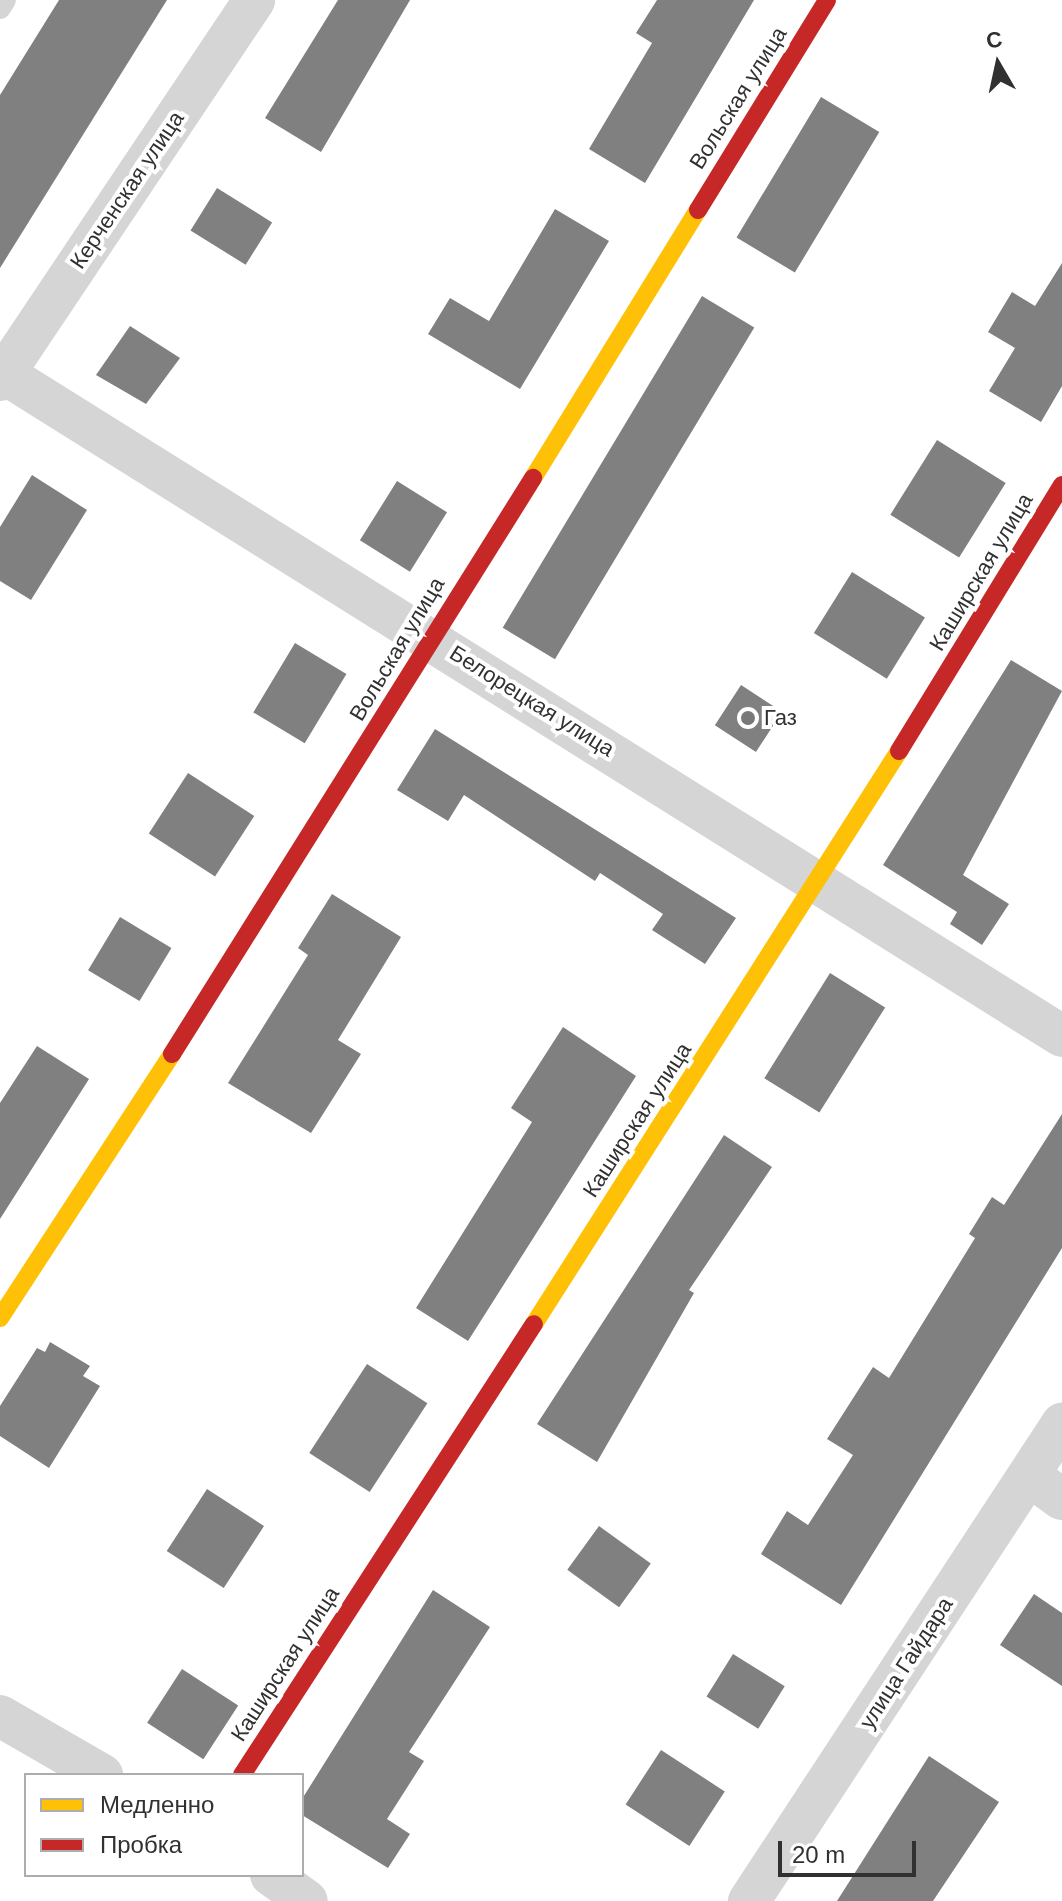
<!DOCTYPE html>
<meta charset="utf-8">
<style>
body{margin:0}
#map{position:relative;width:1062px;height:1901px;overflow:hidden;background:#fff;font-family:Arial,sans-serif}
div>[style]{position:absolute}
.building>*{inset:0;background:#808080;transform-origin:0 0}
.lane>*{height:22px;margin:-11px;padding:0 11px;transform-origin:11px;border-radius:11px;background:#d5d5d5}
.street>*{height:42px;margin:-21px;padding:0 21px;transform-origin:21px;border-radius:21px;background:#d5d5d5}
.slow>*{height:18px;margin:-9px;padding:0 9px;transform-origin:9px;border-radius:9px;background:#ffc107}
.jam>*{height:18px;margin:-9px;padding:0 9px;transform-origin:9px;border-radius:9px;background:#c62828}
.dots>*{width:22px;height:22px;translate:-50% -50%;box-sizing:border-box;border:4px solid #fff;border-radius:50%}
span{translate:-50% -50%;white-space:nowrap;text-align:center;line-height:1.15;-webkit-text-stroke:8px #fff;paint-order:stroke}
.street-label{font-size:22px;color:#313131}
.poi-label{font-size:22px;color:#313131}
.left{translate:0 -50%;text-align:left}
.legend{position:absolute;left:24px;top:1773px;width:280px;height:104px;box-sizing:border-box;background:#fff;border:2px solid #adadad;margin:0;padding:10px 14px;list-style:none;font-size:24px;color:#313131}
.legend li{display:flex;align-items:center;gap:16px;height:40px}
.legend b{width:40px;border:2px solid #adadad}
.north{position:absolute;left:958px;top:24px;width:80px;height:80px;-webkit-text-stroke:6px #fff;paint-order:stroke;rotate:351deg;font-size:22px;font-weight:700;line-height:32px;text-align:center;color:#313131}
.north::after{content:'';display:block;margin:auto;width:28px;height:36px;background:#313131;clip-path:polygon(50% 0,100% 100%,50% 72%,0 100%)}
.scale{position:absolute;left:778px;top:1841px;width:138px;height:36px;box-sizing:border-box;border:4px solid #313131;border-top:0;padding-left:10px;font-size:24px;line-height:28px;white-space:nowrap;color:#313131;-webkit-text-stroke:6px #fff;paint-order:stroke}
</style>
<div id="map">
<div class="building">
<div style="clip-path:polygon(59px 0,167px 0,0 268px,0 95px)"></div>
<div style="clip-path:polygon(338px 0,410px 0,321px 152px,265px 118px)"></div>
<div style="clip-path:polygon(657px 0,754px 0,645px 183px,589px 149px,652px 43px,636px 33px)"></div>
<div style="left:821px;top:97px;width:68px;height:164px;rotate:31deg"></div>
<div style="left:217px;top:188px;width:65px;height:50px;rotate:32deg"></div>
<div style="clip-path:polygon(555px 209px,609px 241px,520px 389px,428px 334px,450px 298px,489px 321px)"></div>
<div style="clip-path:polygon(1062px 263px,1062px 386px,1041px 422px,989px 391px,1015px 348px,988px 332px,1012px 292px,1035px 306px)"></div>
<div style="left:702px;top:296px;width:61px;height:387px;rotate:31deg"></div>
<div style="clip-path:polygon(130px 326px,180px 358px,146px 404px,96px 375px)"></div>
<div style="left:937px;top:440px;width:81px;height:88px;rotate:32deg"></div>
<div style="clip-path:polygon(32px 475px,87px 510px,31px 600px,0 581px,0 527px)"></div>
<div style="left:397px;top:481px;width:59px;height:70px;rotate:32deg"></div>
<div style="left:852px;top:572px;width:86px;height:72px;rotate:32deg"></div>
<div style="left:295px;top:643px;width:60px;height:81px;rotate:31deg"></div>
<div style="clip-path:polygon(1011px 660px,1062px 691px,963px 875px,1009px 904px,982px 945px,950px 924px,957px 912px,883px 865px)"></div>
<div style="left:741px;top:685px;width:49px;height:48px;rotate:33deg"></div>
<div style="clip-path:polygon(435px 729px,736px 918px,705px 964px,652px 930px,663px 914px,600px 873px,595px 881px,464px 795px,448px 821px,397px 790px)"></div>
<div style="left:188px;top:773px;width:79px;height:72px;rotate:33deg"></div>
<div style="clip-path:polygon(332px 894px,401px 937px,338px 1040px,361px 1054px,311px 1133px,228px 1083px,308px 955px,298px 948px)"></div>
<div style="left:120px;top:917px;width:60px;height:62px;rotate:31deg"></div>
<div style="left:830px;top:973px;width:65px;height:124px;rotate:32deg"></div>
<div style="clip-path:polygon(563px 1027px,636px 1076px,468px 1341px,416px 1308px,532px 1122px,511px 1108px)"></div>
<div style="clip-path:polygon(37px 1046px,89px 1079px,0 1219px,0 1103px)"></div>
<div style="clip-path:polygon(1062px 1114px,1062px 1248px,841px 1605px,761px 1554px,787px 1511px,808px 1525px,853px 1455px,827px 1439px,873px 1367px,889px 1378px,975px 1238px,969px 1234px,992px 1197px,1004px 1205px)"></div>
<div style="clip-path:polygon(724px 1135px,772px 1167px,689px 1290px,694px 1293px,597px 1462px,537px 1424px)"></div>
<div style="clip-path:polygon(50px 1342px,90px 1366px,83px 1376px,100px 1386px,49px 1468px,0 1436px,0 1406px,37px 1348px,45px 1352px)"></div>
<div style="left:367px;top:1364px;width:72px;height:106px;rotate:33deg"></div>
<div style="left:207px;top:1489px;width:68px;height:74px;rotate:33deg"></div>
<div style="left:599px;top:1526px;width:64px;height:54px;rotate:36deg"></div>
<div style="clip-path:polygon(433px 1590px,490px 1627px,409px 1752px,424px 1761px,387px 1819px,410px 1834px,388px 1868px,302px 1815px,302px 1799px)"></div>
<div style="clip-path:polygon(1034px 1594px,1062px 1613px,1062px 1686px,1000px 1645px)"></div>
<div style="left:733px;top:1654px;width:61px;height:50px;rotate:32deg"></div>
<div style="left:182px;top:1669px;width:67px;height:64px;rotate:33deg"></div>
<div style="left:661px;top:1750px;width:76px;height:65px;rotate:33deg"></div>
<div style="clip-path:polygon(929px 1756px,999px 1802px,933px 1901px,837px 1901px)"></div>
</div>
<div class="lane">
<div style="left:0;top:8px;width:9px;rotate:-58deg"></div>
</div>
<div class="street">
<div style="left:0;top:371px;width:1253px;rotate:32.05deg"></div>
<div style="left:0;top:380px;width:457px;rotate:-56.2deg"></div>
<div style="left:1030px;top:1476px;width:39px;rotate:36deg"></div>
<div style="left:0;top:1716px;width:118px;rotate:30deg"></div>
<div style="left:271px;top:1875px;width:44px;rotate:35.8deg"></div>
<div style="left:749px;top:1901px;width:571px;rotate:-56.73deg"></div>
</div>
<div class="slow">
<div style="left:533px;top:478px;width:315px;rotate:-58.4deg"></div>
<div style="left:0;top:1318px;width:315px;rotate:-56.9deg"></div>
<div style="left:534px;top:1324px;width:679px;rotate:-57.5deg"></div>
</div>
<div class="jam">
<div style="left:698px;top:210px;width:246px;rotate:-58.4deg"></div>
<div style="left:899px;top:751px;width:312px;rotate:-58.5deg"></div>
<div style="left:172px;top:1054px;width:680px;rotate:-57.92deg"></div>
<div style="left:242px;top:1775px;width:537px;rotate:-57.08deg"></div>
</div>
<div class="dots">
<div style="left:748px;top:718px;background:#797979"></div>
</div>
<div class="street-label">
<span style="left:738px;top:98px;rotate:-58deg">Вольская улица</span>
<span style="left:127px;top:190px;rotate:-56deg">Керченская улица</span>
<span style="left:981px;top:572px;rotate:-59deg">Каширская улица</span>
<span style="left:397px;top:649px;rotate:-59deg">Вольская улица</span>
<span style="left:532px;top:701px;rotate:32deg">Белорецкая улица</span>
<span style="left:637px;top:1120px;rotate:-57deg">Каширская улица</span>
<span style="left:906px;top:1663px;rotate:-57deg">улица Гайдара</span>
<span style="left:285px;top:1664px;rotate:-57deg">Каширская улица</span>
</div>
<div class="poi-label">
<span class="left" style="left:764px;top:718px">Газ</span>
</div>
<ul class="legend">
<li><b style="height:10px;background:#ffc107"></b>Медленно</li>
<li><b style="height:10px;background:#c62828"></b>Пробка</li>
</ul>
<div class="north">С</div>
<div class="scale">20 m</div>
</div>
